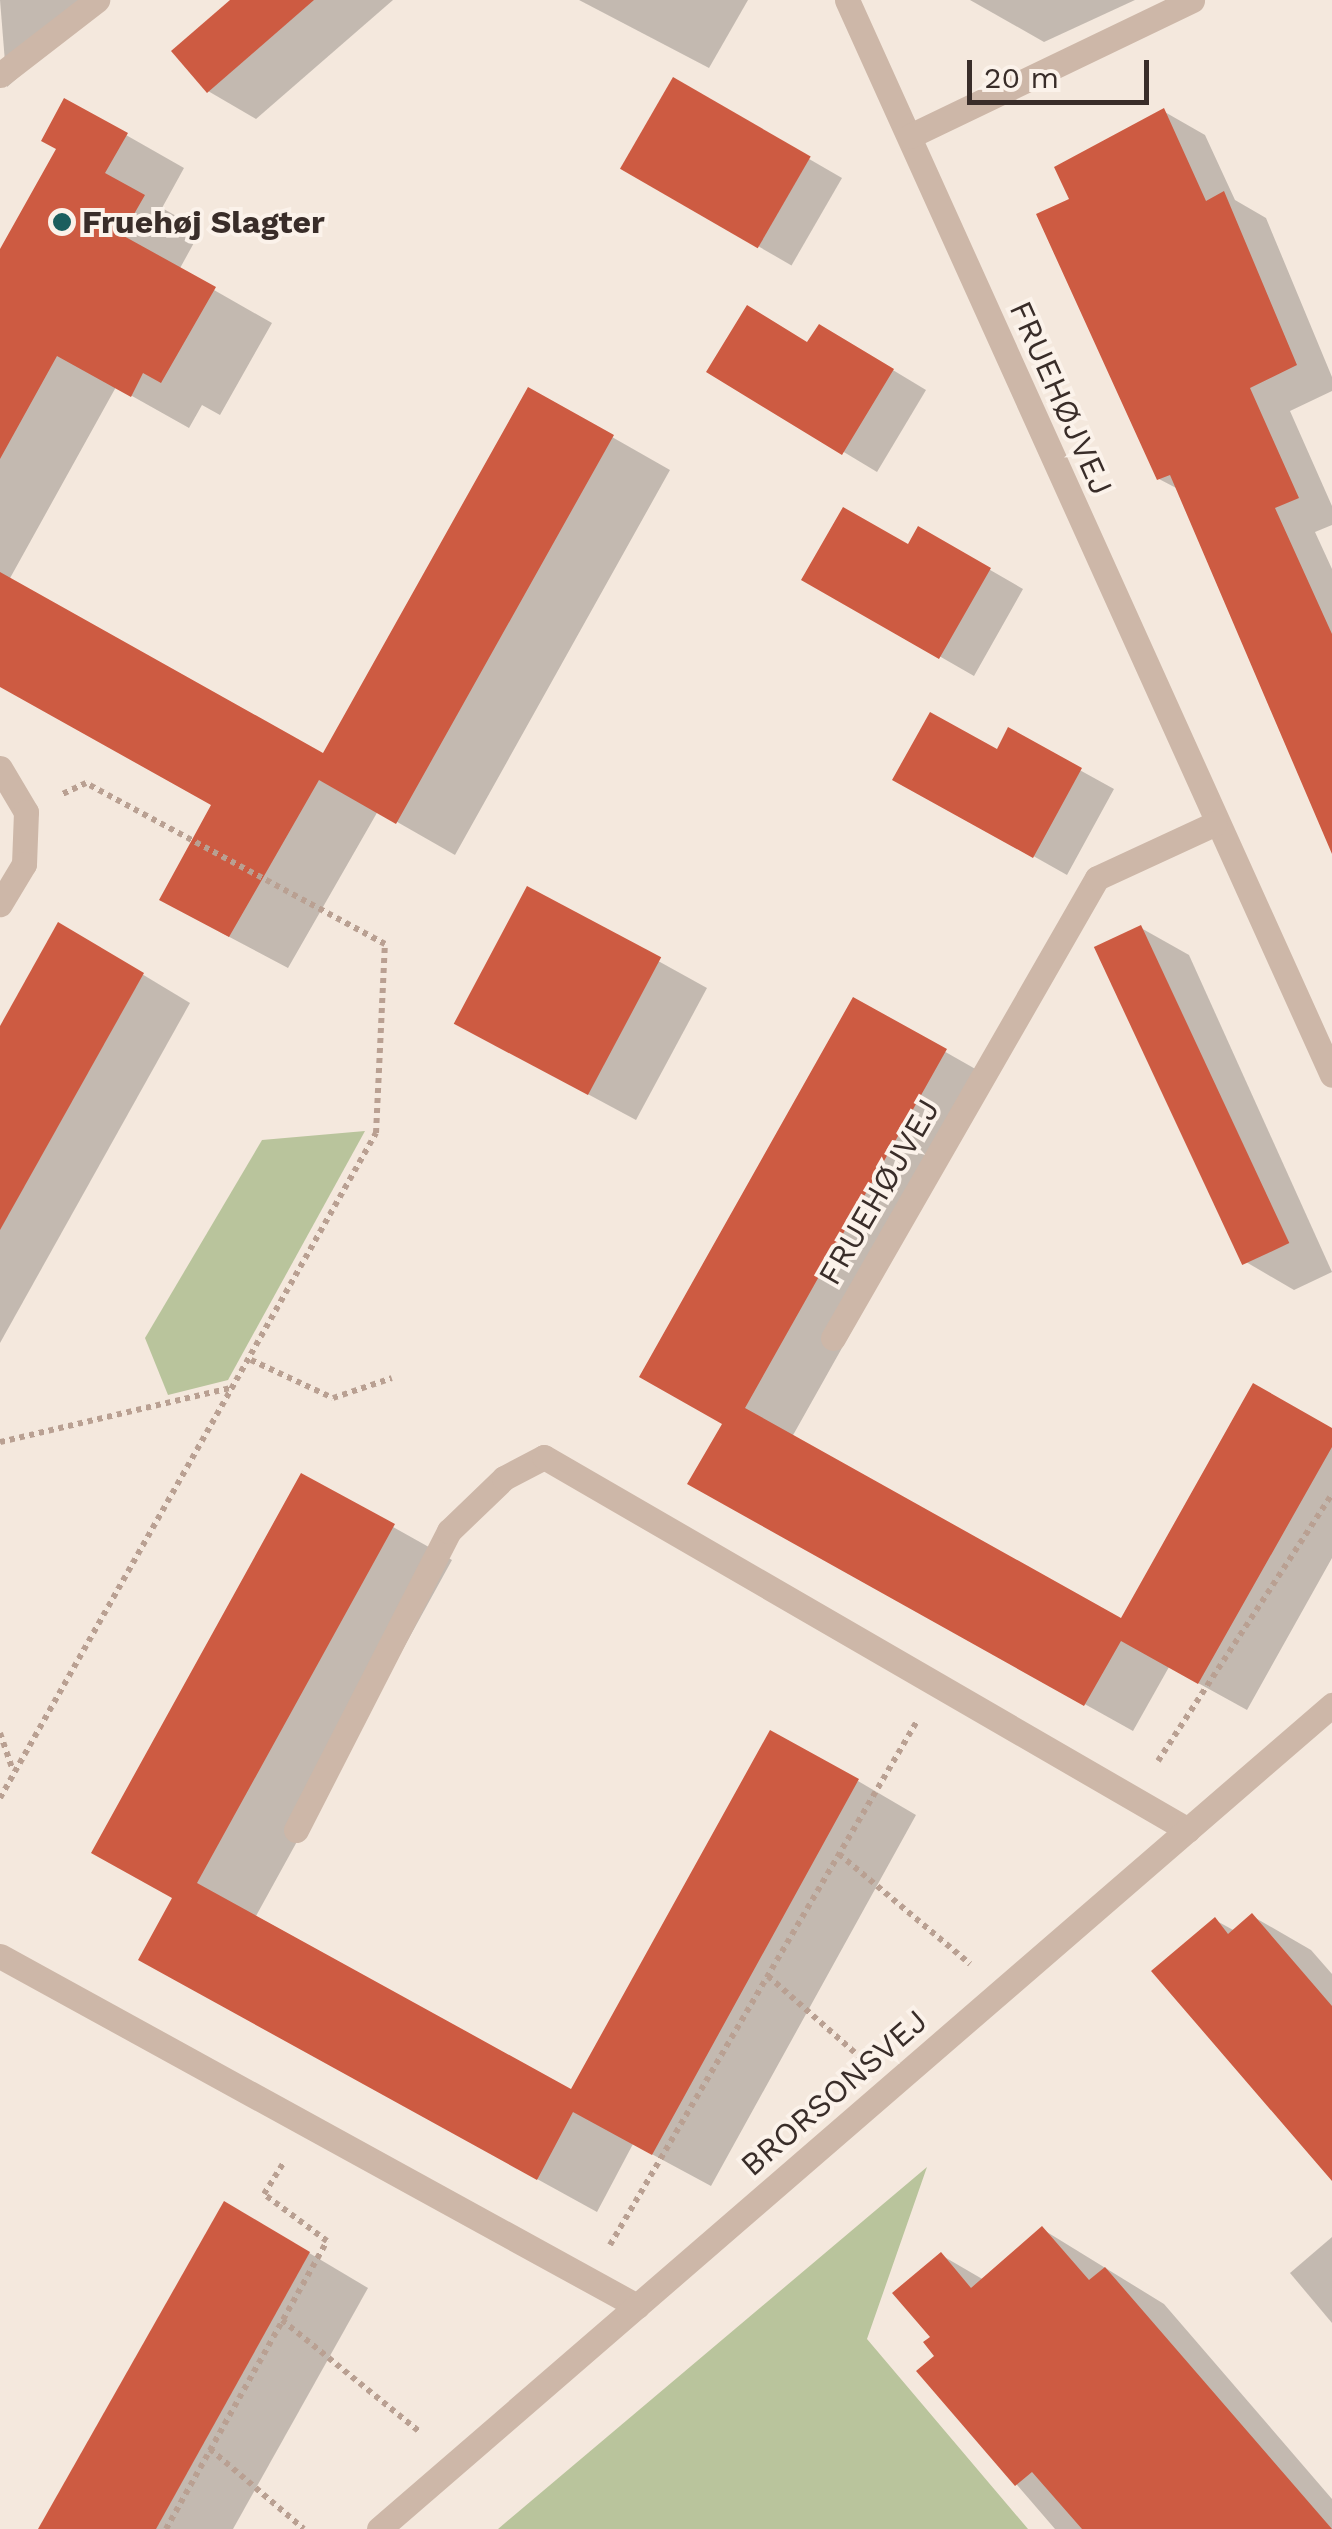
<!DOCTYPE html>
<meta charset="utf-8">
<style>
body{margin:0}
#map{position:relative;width:1332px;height:2529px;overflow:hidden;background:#f4e8dd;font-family:"Work Sans",sans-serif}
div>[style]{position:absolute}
.green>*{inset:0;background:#b9c49c}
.shadow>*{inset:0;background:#0003;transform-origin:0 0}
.building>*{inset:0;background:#cd5b42;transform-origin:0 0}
.path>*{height:6px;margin-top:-3px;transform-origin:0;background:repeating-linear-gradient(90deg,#b9a092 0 5px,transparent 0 10px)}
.service>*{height:25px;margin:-12.5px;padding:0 12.5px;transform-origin:12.5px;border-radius:12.5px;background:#cdb7a8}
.minor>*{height:25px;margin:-12.5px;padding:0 12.5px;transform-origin:12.5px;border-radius:12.5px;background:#cdb7a8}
.tertiary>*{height:25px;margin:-12.5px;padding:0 12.5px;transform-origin:12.5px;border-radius:12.5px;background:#cdb7a8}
.dots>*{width:28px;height:28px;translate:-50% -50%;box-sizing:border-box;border:5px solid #fbf2ea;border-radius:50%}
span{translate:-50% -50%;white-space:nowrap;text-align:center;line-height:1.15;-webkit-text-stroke:8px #fbf2ea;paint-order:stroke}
.poi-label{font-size:32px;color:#392d29;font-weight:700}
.left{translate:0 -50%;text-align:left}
.street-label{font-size:32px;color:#392d29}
.scale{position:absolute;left:967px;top:60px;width:182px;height:45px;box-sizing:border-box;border:5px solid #392d29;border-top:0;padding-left:12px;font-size:30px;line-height:35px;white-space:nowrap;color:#392d29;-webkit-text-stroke:8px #fbf2ea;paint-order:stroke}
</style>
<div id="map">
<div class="green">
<div style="clip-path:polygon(365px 1131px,228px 1380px,168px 1395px,145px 1338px,262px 1140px)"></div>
<div style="clip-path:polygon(927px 2167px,867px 2339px,1028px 2529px,498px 2529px)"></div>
</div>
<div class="shadow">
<div style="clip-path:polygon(0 0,106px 0,7px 87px)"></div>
<div style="clip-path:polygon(234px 0,393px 0,256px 119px,208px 91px)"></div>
<div style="clip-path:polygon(579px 0,748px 0,709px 68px)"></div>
<div style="clip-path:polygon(970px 0,1135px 0,1044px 42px)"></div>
<div style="left:674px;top:81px;width:194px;height:101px;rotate:30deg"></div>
<div style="clip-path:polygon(1163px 111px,1205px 135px,1235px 200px,1266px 218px,1332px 377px,1332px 391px,1290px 411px,1332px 506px,1332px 525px,1315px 532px,1332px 569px,1332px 847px,1180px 490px,1159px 479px,1072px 201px)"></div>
<div style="clip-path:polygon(126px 135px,184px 168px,162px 208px,201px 230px,179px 270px,272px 323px,220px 415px,202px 405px,189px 428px,116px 387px,9px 580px,324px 757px,612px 437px,670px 470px,455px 855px,378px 811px,288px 968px,220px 932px,214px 804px,0 685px,0 254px)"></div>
<div style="clip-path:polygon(809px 345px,853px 346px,926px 390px,877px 472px,709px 371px)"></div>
<div style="clip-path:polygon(919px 529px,1023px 589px,974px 676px,805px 579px,909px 548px)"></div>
<div style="clip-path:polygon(1009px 731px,1114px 789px,1067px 875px,896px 779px,998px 752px)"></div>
<div style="clip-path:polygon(528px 889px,707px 988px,636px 1120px,504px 1049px)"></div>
<div style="clip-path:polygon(1141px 928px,1189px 955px,1332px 1272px,1294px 1290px,1246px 1262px)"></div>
<div style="clip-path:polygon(107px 953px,190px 1003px,0 1343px,0 1031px)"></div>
<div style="clip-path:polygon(854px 1000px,993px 1079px,792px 1437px,1122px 1622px,1332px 1431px,1332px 1558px,1247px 1710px,1169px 1667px,1133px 1731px,738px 1511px,725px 1424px)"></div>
<div style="clip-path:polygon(302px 1476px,452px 1560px,256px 1916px,572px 2092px,858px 1781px,916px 1815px,711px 2186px,633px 2144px,597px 2212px,200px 1993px,174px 1898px)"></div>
<div style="clip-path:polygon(1252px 1916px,1311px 1950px,1332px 1974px,1332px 2177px,1215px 1920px,1235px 1931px)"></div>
<div style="clip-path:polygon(1042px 2229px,1164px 2304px,1332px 2499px,1332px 2529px,1055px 2529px,920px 2372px,937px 2356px,941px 2255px,984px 2280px)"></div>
<div style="clip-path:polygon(1332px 2237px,1332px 2323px,1290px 2273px)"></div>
<div style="clip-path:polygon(284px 2238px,368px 2288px,233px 2529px,41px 2529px)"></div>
</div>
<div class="building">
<div style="clip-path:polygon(230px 0,314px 0,207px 93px,171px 51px)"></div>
<div style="left:673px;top:77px;width:159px;height:106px;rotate:30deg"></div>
<div style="clip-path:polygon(64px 98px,128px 133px,105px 173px,145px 195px,122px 235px,216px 287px,161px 383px,143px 373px,131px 397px,57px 356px,0 459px,0 249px,56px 149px,41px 141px)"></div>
<div style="clip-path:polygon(1164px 108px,1206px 201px,1224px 191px,1297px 365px,1250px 388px,1299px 498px,1275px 508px,1332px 634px,1332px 854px,1170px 475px,1157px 480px,1036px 214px,1069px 199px,1054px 167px)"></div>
<div style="clip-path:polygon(747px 305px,807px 342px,819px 324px,894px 369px,842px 455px,706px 372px)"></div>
<div style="clip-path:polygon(528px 387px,614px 435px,396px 824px,319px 780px,229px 937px,159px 900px,211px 805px,0 687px,0 572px,323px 753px)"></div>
<div style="clip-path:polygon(843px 507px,908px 544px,918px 526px,991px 568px,939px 659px,801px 580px)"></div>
<div style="clip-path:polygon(930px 712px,997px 749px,1008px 727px,1082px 768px,1033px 858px,892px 780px)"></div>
<div style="left:527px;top:886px;width:152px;height:156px;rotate:28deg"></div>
<div style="clip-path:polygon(58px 922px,144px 973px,0 1230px,0 1026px)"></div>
<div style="left:1141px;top:925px;width:351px;height:52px;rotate:65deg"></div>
<div style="clip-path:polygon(853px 997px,947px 1049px,745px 1408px,1121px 1618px,1253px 1383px,1332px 1428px,1332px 1447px,1198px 1684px,1121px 1641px,1084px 1706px,687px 1484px,722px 1424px,639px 1377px)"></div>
<div style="clip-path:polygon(301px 1473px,395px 1524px,197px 1883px,571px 2089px,770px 1730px,859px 1779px,652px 2155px,573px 2112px,537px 2180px,138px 1960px,172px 1898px,91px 1853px)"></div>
<div style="clip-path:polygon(1252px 1913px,1332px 2006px,1332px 2181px,1151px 1971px,1215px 1917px,1228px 1934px)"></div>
<div style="clip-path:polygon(224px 2201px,310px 2252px,156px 2529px,38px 2529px)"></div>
<div style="clip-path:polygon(1042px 2226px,1089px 2280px,1105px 2267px,1332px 2529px,1082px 2529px,1032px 2472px,1015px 2486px,916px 2371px,934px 2356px,923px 2342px,930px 2337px,892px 2293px,941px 2252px,971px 2288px)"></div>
</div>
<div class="path">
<div style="left:251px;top:1360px;width:90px;rotate:24.9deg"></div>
<div style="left:333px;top:1398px;width:62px;rotate:-18.7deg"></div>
<div style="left:0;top:1442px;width:236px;rotate:-13.2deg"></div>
<div style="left:0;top:1733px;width:39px;rotate:71deg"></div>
<div style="left:1158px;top:1761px;width:319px;rotate:-56.9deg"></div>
<div style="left:0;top:1798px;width:764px;rotate:-60.52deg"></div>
<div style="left:376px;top:1133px;width:189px;rotate:-87.3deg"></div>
<div style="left:385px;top:944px;width:340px;rotate:-151.7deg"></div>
<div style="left:86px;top:783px;width:26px;rotate:155deg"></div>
<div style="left:839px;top:1854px;width:171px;rotate:40deg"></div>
<div style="left:768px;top:1976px;width:124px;rotate:41.4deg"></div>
<div style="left:610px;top:2245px;width:607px;rotate:-59.63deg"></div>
<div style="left:282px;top:2320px;width:179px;rotate:39.1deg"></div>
<div style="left:210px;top:2449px;width:123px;rotate:40.4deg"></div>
<div style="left:166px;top:2529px;width:330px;rotate:-60.8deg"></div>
<div style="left:327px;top:2241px;width:79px;rotate:-143.3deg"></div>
<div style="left:264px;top:2194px;width:38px;rotate:-58deg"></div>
</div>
<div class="service">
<div style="left:296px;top:1830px;width:336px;rotate:-62.9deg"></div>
<div style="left:449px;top:1531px;width:76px;rotate:-43.9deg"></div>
<div style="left:504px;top:1478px;width:45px;rotate:-27.7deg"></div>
<div style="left:544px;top:1457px;width:744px;rotate:30.08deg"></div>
<div style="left:0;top:1956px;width:727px;rotate:28.79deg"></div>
</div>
<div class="minor">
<div style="left:847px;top:0;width:1179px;rotate:65.72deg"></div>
<div style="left:0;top:75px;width:123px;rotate:-37.7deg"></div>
<div style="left:910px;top:136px;width:313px;rotate:-25.7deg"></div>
<div style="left:0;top:768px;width:51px;rotate:59.4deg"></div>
<div style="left:26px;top:812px;width:52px;rotate:92.2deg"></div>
<div style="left:24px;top:864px;width:47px;rotate:121deg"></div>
<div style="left:833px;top:1338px;width:530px;rotate:-60.15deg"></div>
<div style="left:1097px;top:878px;width:129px;rotate:-24.8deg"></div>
</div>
<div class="tertiary">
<div style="left:379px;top:2529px;width:1260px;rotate:-40.85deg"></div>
</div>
<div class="dots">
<div style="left:62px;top:222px;background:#1b5e5e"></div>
</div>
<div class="poi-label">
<span class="left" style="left:82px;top:222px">Fruehøj Slagter</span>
</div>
<div class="street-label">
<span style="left:1061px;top:398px;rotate:66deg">FRUEHØJVEJ</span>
<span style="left:879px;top:1192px;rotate:-60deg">FRUEHØJVEJ</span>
<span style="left:834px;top:2093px;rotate:-41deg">BRORSONSVEJ</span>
</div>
<div class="scale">20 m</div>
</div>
